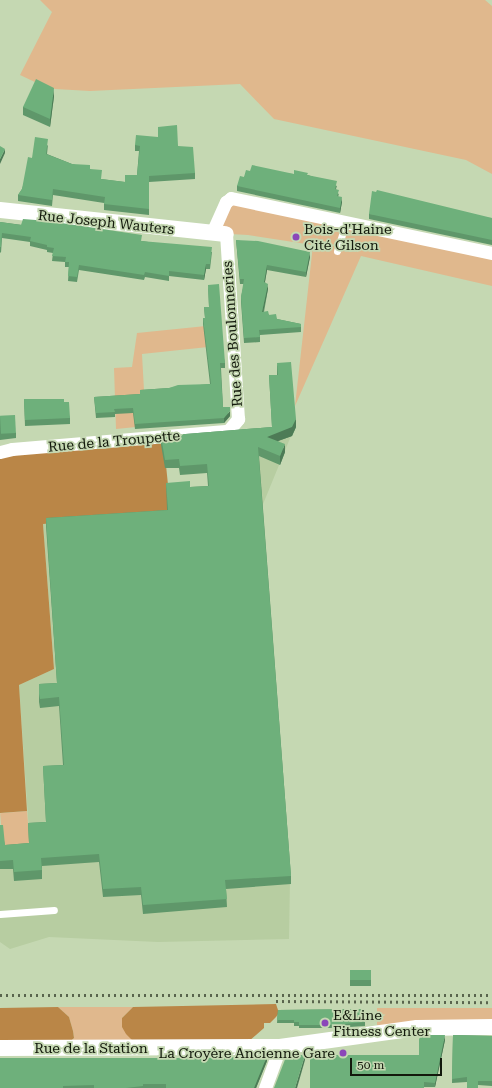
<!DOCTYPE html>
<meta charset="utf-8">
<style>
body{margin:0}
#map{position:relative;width:492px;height:1088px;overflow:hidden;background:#c5d8b2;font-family:"Roboto Serif",serif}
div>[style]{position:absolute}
.built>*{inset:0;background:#b7cda1}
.green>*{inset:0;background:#e0b88d;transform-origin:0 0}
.forest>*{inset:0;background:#ba8647}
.service>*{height:7px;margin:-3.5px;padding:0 3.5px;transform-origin:3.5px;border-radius:3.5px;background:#fff}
.minor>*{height:13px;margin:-6.5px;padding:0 6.5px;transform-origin:6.5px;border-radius:6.5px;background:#fff}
.tertiary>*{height:16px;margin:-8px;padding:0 8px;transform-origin:8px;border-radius:8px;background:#fff}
.rail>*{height:3px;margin-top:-1.5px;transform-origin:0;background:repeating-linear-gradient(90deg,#59644d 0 2px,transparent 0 6px)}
.wall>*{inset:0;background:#5f976a;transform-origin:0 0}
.shaded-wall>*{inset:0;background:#4d7b56}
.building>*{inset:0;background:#6eb07b;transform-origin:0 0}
.dots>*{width:11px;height:11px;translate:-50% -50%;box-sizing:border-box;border:2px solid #c5d8b2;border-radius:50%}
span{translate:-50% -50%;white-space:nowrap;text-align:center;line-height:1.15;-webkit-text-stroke:3.5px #c5d8b2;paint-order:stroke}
.street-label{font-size:14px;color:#13190c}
.poi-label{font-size:14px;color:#13190c}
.left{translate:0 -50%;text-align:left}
.right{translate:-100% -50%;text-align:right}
.scale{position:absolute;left:350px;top:1058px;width:92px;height:18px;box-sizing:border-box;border:2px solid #13190c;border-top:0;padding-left:5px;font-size:12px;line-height:14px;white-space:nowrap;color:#13190c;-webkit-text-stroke:3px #c5d8b2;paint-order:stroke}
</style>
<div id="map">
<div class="built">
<div style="clip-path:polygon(255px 428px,274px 428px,293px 431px,261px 509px,290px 880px,289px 939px,158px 942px,49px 937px,10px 949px,0 942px,0 850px,30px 847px,19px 685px,54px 669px,43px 524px,76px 522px,258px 484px)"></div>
</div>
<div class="green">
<div style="clip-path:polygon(40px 0,485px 0,492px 6px,492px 174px,466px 160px,274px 119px,240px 84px,90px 91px,55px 89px,37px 83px,20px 75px,52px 12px)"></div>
<div style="clip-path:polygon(226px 202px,492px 253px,492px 286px,361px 256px,295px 406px,313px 245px,248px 235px,212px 233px)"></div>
<div style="clip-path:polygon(206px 326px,208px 347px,142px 354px,146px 426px,116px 429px,114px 368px,132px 367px,137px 333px)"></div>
<div style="left:27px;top:811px;width:36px;height:27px;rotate:85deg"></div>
<div style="clip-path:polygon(58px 1007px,133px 1007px,122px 1018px,140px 1048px,63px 1048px,74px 1038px,73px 1031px,69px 1017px)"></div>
<div style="left:377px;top:1008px;width:115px;height:17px"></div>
</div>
<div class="forest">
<div style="clip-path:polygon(163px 436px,171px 514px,43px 524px,54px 669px,19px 685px,27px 811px,0 813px,0 452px)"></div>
<div style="clip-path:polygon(276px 1004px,279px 1013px,276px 1017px,270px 1023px,264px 1023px,264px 1028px,249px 1041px,140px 1048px,126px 1034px,122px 1027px,122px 1018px,133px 1007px)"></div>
<div style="clip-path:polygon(58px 1007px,69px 1017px,73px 1031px,74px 1038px,63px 1048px,0 1048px,0 1008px)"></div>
</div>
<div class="service">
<div style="left:337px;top:251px;width:30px;rotate:-73deg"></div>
<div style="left:0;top:914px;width:54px;rotate:-4.2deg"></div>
</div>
<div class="minor">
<div style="left:212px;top:233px;width:34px;rotate:-66deg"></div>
<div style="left:226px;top:202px;width:6px;rotate:-39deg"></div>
<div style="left:231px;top:198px;width:267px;rotate:11.9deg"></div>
<div style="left:0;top:452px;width:12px;rotate:-14deg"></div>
<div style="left:12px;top:449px;width:217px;rotate:-4.8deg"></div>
<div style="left:228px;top:431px;width:16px;rotate:-50deg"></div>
<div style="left:238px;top:419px;width:185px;rotate:-93.7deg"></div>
<div style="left:265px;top:1088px;width:44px;rotate:-69.9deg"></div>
</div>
<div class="tertiary">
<div style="left:0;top:210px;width:227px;rotate:6.1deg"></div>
<div style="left:0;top:1048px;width:280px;rotate:-0.2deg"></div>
<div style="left:280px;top:1047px;width:138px;rotate:-7.9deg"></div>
<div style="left:417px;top:1028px;width:75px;rotate:-0.8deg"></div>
</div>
<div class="rail">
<div style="left:0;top:995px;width:492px"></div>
<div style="left:276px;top:1001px;width:216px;rotate:0.3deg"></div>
</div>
<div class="wall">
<div style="clip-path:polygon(54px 96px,50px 127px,23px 115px,23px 107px)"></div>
<div style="clip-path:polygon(158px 127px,178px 146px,195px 173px,195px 179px,149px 182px,149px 215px,104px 210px,104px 203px,53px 195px,52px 206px,18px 201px,18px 195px,22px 189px,32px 158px,48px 145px,47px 154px,72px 164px,90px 169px,101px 179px,125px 182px,137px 175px,139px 151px,135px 151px,135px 145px,158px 137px)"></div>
<div style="clip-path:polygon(250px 171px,308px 175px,337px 186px,336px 189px,339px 195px,338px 196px,342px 202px,340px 213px,237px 191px,237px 186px,244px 177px)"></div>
<div style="clip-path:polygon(369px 214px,492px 218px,492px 245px,369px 219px)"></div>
<div style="clip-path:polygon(0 222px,142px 241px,212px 252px,210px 269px,206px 269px,204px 280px,169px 276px,169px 281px,145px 277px,144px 280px,79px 270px,77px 282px,68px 281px,69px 267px,65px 267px,65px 262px,52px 261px,53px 253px,47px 252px,47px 250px,30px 246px,30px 242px,2px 238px,1px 253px,0 252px)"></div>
<div style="clip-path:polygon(236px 240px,310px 257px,306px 277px,267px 270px,265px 282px,268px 289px,264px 312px,277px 319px,301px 324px,301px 332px,260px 335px,260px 342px,244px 343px,241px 302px,241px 297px,244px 284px,240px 284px)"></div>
<div style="clip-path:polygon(208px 285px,225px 363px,225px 368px,221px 368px,223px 407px,230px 416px,224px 423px,135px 429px,133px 413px,115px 414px,115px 417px,96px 418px,94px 397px,140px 394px,140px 390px,169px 388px,210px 384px,203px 324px,203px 318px,205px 318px,204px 307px,209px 307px)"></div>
<div style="clip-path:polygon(277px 363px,296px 427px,292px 436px,278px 441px,285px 452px,280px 465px,259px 456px,291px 876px,291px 884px,226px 889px,227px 907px,143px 914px,141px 895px,103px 897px,99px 862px,42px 866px,42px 879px,14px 881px,13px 869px,0 869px,0 825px,5px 845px,29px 843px,28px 823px,46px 822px,43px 766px,63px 765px,59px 706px,40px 708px,39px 702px,39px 684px,57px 683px,46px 526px,46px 518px,167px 510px,166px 483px,190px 487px,208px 486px,207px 473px,180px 475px,179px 468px,165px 468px,161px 445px,161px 436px,272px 427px,269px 375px,277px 375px)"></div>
<div style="clip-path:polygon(24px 399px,64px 402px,70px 418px,70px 424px,25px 426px)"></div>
<div style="clip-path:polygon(0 416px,16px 433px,16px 438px,0 440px)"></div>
<div style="left:350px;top:970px;width:21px;height:16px"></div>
<div style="clip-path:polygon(365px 1009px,365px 1026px,334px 1028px,299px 1028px,299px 1026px,294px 1026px,294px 1023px,277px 1023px,278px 1010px)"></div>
<div style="clip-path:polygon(453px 1035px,492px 1036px,492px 1086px,478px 1085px,467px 1082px,452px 1083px)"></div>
<div style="clip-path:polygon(445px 1040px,435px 1087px,424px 1087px,419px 1055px)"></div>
<div style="clip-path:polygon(267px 1061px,256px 1088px,0 1088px)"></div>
</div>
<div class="shaded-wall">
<div style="clip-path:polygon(54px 88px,54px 96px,50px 127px,50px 119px)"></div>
<div style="clip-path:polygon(5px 149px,5px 153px,0 164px,0 159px)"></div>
<div style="clip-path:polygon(342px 197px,342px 202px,340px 213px,340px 208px)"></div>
<div style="clip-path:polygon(310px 252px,310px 257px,306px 277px,306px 272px)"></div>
<div style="clip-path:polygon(206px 264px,206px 269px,204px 280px,204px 275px)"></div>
<div style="clip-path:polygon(267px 265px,267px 270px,264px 287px,264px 282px)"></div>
<div style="clip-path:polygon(268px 284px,268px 289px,262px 317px,262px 312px)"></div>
<div style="clip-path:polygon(230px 411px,230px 416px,224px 423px,224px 418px)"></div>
<div style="clip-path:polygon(296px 419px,296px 427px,292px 436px,267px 445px,267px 437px)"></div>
<div style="clip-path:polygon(285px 444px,285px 452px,280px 465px,280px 456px)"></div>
<div style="clip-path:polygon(445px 1035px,445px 1040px,435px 1087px,435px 1083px)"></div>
<div style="clip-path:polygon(305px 1055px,305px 1060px,297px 1088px,295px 1088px)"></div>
<div style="clip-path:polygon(267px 1056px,267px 1061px,256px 1088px,254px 1088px)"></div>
</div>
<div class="building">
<div style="clip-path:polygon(36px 79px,54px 88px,50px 119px,23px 107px)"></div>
<div style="clip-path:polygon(177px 125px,178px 146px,193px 147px,195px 173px,149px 176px,149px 209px,104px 204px,105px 197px,53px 189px,52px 200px,18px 195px,22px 189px,28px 157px,32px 158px,35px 137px,48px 139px,46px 154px,72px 164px,90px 165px,90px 169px,102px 170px,101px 179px,125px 182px,125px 175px,137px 175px,140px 146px,135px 145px,136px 135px,158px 137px,158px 127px)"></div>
<div style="clip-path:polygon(0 146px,5px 149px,0 159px)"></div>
<div style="clip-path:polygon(252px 165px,294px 174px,294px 170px,308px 173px,307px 175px,337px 181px,335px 189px,339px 190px,337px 196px,342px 197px,340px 208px,237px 186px,240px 176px,244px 177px,246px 170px,250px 171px)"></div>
<div style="clip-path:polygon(377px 190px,492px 218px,492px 240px,369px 214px,372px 191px,376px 192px)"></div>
<div style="clip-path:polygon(23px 219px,48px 221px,142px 235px,141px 241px,212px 247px,210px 264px,206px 264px,204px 275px,169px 271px,169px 276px,145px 272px,144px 275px,79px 265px,77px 277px,68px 276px,69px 262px,65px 262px,66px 257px,52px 256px,54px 248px,47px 247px,47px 245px,30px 241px,31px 237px,2px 233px,1px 247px,0 247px,0 222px,21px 225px)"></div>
<div style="clip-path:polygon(236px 240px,258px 241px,310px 252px,306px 272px,267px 265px,264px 282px,268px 284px,262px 312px,268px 311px,269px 315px,276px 314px,277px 319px,301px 324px,301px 327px,259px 330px,260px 337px,244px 338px,241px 297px,244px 279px,240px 279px)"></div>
<div style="clip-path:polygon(219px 284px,225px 363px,220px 363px,223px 407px,230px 407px,230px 411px,224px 418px,135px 424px,133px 408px,114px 409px,115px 412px,96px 413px,94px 397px,140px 394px,140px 390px,169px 388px,178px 385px,211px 384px,203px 318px,205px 318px,204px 307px,209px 307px,208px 285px)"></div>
<div style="clip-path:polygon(291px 362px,296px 419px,292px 427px,267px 437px,285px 444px,280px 456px,258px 447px,291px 876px,225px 880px,227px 899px,143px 905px,141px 887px,103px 889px,99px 854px,41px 858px,42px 870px,14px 872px,13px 860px,0 861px,0 825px,3px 825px,5px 845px,29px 843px,28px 823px,46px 822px,43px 766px,64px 765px,59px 697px,40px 699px,39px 694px,39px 684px,57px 683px,46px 518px,168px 510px,166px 483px,190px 481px,190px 487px,209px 486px,207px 464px,180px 466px,179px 459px,165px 460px,161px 436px,272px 427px,269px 375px,278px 375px,277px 363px)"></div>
<div style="clip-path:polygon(24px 399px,64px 399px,64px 402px,69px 402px,70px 418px,25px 420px)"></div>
<div style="left:15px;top:415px;width:18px;height:15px;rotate:87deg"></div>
<div style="left:350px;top:970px;width:21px;height:10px"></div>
<div style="clip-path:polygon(365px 1009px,365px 1022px,334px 1025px,299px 1025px,299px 1022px,294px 1022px,294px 1020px,277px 1020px,278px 1010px)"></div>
<div style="clip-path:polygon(422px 1035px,445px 1035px,435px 1083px,424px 1082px,424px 1088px,310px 1088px,310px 1055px,419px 1055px,419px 1039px)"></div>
<div style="clip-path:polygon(453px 1035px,492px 1036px,492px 1081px,478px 1081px,478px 1088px,467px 1088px,467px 1077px,452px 1079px)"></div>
<div style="clip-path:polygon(289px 1055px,305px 1055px,295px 1088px,274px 1088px,286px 1057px)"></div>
<div style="clip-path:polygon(267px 1056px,254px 1088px,166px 1088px,166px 1084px,143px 1084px,143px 1086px,126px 1088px,94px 1088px,94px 1085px,63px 1086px,63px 1088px,0 1088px,0 1058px,199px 1058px)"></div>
</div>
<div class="dots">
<div style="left:296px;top:237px;background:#8b46b9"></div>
<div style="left:325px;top:1023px;background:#8b46b9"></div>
<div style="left:343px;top:1053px;background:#8b46b9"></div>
</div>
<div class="street-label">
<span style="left:106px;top:222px;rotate:6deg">Rue Joseph Wauters</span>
<span style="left:232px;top:334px;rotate:-94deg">Rue des Boulonneries</span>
<span style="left:114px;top:441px;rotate:-5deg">Rue de la Troupette</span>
<span style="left:91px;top:1048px">Rue de la Station</span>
</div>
<div class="poi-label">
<span class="left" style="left:304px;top:237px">Bois-d'Haine<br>Cité Gilson</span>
<span class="left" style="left:333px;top:1023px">E&amp;Line<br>Fitness Center</span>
<span class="right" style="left:335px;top:1053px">La Croyère Ancienne Gare</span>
</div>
<div class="scale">50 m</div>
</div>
